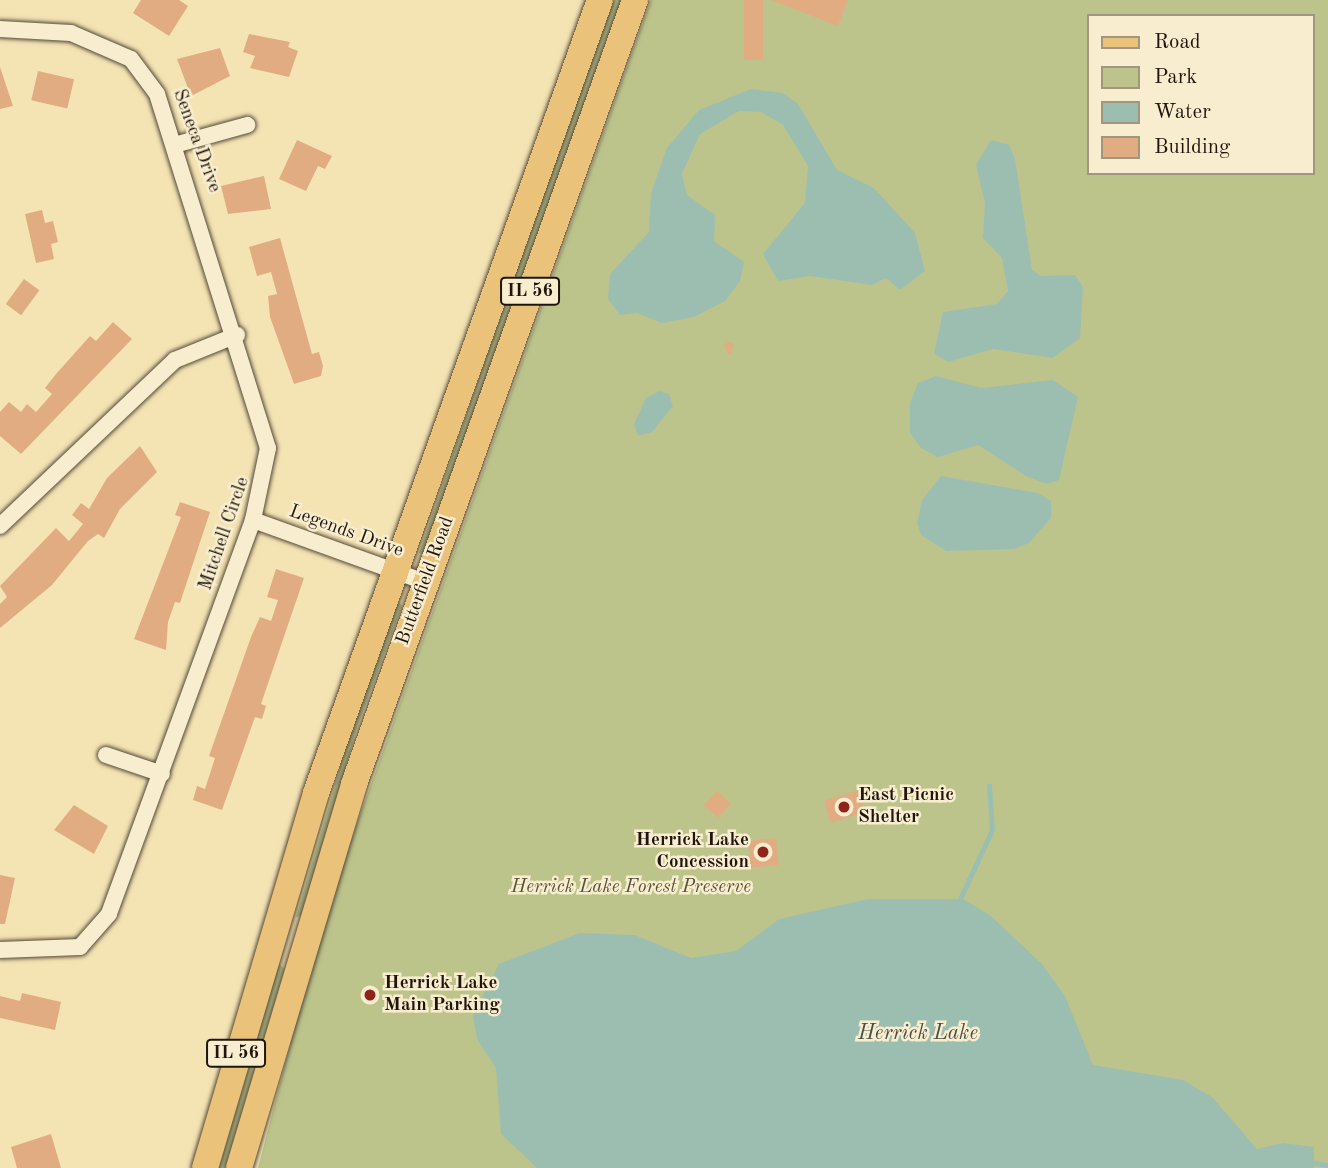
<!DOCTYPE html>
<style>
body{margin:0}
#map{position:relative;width:1328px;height:1168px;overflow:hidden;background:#f4e4b4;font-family:"Old Standard TT",serif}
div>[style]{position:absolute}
.green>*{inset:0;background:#bcc48c}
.water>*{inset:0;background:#9cbeb0}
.stream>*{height:4.5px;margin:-2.25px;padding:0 2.25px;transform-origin:2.25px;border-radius:2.25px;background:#9cbeb0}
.building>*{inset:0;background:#e2ac82;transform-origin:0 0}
.roads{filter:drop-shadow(0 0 2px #544937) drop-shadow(0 0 2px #544937)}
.street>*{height:16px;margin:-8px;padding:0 8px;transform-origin:8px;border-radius:8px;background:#f8edce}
.primary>*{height:26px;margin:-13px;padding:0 13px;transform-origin:13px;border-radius:13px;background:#eac27a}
.dots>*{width:19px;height:19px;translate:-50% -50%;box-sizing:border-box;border:4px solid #f8edce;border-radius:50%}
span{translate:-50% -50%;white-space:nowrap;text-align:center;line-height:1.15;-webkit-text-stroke:5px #f8edce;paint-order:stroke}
.shield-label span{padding:2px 5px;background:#f8edce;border:2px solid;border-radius:5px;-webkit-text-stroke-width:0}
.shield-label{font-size:18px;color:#1f150d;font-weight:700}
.street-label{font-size:19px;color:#1f150d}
.poi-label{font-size:19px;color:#1f150d;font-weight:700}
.left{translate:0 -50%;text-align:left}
.right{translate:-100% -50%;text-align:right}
.park-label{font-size:19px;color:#565239;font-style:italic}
.water-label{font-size:21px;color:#4b5046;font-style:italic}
.legend{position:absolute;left:1087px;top:14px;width:228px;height:161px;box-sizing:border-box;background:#f8edce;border:2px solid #a19781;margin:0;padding:9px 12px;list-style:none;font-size:21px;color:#1f150d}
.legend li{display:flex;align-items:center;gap:14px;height:35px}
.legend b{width:35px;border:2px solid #a19781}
</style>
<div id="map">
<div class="green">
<div style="clip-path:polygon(609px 0,627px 0,425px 554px,419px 553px)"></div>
<div style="clip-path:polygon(evenodd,651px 0,1328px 0,1328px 1168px,258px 1168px,323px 919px,651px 0,1088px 16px,1312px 16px,1312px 173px,1088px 173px,1088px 16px)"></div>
<div style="clip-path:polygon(396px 599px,402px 606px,356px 731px,303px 916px,296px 917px,373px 656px)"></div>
<div style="clip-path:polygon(279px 964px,285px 969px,231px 1168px,214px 1168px)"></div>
</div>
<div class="water">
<div style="clip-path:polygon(751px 89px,783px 93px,798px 104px,837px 170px,874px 188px,915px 233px,925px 271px,900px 290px,886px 278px,872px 285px,810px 276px,778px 281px,763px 254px,805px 203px,808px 166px,783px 125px,761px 112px,739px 111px,700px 134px,682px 174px,687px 195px,715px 215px,714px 241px,744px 262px,740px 281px,725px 301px,694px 317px,662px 323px,637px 313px,620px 315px,608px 299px,610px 274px,649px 232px,651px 193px,667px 148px,699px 110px)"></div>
<div style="clip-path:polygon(991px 140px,1009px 145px,1015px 159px,1032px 270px,1041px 276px,1075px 275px,1083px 287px,1080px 338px,1053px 358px,993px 349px,948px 362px,934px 354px,943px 312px,997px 304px,1008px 291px,1002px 258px,983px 238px,985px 203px,976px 165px)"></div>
<div style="clip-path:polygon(936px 376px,981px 388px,1053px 380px,1078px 397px,1059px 480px,1047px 484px,1026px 476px,978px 445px,938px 457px,921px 448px,910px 433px,910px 403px,918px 383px)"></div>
<div style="clip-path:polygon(660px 391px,669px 394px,673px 406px,652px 432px,638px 436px,634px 424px,646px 398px)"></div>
<div style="clip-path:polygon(941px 476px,1038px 493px,1051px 501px,1051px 518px,1029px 543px,1014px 549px,946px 551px,921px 535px,917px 523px,922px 500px)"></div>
<div style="clip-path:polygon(868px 899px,963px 899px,991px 916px,1042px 964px,1065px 996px,1093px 1065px,1183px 1080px,1212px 1097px,1257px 1149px,1283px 1143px,1314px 1147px,1314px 1168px,537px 1168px,501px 1134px,496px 1068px,477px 1039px,473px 1015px,499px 964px,580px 933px,635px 935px,691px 958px,736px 951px,779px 919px)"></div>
</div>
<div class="stream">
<div style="left:960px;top:899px;width:76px;rotate:-65.1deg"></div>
<div style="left:992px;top:830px;width:44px;rotate:-93.9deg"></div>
<div style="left:1315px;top:1163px;width:13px;rotate:9deg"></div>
</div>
<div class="building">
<div style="clip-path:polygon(141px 0,179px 0,188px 6px,169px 36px,133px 13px)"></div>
<div style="left:744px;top:0;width:19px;height:60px"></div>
<div style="clip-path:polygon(771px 0,848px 0,838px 26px)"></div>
<div style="clip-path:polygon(249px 34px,290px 42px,288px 47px,298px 51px,289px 77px,250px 68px,255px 56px,243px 52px)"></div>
<div style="clip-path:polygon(220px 48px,230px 76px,191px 96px,177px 59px)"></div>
<div style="clip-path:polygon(0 67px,13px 106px,0 109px)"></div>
<div style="left:38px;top:71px;width:37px;height:30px;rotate:13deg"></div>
<div style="clip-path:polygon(297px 140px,332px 156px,325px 169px,318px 166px,306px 191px,279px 179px)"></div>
<div style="clip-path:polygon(264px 176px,271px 209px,228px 214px,221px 186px)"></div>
<div style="clip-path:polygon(42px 210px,45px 223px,53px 221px,58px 242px,51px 244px,54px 259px,36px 263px,25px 214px)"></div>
<div style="clip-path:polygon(280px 238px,312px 354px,319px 352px,323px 366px,321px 376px,294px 384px,270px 317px,268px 296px,277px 294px,271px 272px,257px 276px,249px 247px)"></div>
<div style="left:24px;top:279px;width:19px;height:31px;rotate:36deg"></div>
<div style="clip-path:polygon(113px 322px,132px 339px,21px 454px,0 436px,0 412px,9px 402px,21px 412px,27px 404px,36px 412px,52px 394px,45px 388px,56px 374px,90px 336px,96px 341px)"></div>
<div style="clip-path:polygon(728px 342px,734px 344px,730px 355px,723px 346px)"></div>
<div style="clip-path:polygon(140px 446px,157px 472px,120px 509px,104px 538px,98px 534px,88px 541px,52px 585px,0 628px,0 604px,7px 597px,0 586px,56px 528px,69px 541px,83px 524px,72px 515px,81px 503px,89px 509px,107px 478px)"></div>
<div style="clip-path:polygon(180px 502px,210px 512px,180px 603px,175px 602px,168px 622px,166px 650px,134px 639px,181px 517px,175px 515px)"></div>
<div style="clip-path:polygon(276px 569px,304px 578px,261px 704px,266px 706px,262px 719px,255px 717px,222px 810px,193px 800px,197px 786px,205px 789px,215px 758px,209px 756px,251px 637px,260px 617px,271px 621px,278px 600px,267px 597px)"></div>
<div style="left:858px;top:790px;width:23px;height:36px;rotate:72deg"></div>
<div style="left:717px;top:791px;width:19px;height:19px;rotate:43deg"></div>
<div style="clip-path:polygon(74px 805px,108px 826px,94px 854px,54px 830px)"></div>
<div style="left:776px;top:838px;width:27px;height:28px;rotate:84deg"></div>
<div style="clip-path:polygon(0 875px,15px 878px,5px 924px,0 924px)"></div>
<div style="clip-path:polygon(22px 993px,61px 1002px,55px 1030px,0 1018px,0 996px,20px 1001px)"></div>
<div style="clip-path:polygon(51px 1134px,61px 1168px,17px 1168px,11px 1147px)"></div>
</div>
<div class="roads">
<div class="street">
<div style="left:0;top:29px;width:71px;rotate:3.2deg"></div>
<div style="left:71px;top:33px;width:65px;rotate:23.4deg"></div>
<div style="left:131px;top:59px;width:44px;rotate:53.4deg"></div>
<div style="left:157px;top:94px;width:371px;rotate:72.6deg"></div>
<div style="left:268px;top:448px;width:74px;rotate:101.8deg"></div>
<div style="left:253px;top:520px;width:419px;rotate:110.1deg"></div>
<div style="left:109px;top:914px;width:44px;rotate:131.3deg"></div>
<div style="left:80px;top:947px;width:80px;rotate:177.9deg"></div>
<div style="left:178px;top:144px;width:72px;rotate:-15.4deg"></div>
<div style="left:253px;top:520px;width:183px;rotate:19.8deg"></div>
<div style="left:0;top:526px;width:241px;rotate:-43.5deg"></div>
<div style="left:175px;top:360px;width:67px;rotate:-22deg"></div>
<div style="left:106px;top:755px;width:59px;rotate:18.7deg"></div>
</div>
<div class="primary">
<div style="left:205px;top:1168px;width:391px;rotate:-73.5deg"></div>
<div style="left:316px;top:793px;width:842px;rotate:-70.3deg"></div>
<div style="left:239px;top:1168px;width:401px;rotate:-73.3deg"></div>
<div style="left:354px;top:784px;width:833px;rotate:-70.28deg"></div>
</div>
</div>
<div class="dots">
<div style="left:844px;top:807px;background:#8f2418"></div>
<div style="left:763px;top:852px;background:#8f2418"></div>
<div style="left:370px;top:995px;background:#8f2418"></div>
</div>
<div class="shield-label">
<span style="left:530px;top:291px">IL 56</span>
<span style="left:236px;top:1053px">IL 56</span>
</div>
<div class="street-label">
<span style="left:196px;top:141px;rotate:70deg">Seneca Drive</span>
<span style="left:346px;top:532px;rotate:20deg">Legends Drive</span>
<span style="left:225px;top:534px;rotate:-71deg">Mitchell Circle</span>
<span style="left:426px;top:581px;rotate:-70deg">Butterfield Road</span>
</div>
<div class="poi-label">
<span class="left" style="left:858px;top:807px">East Picnic<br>Shelter</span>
<span class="right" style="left:749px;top:852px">Herrick Lake<br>Concession</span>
<span class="left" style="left:384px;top:995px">Herrick Lake<br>Main Parking</span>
</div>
<div class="park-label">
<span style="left:631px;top:888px">Herrick Lake Forest Preserve</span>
</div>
<div class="water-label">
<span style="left:918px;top:1034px">Herrick Lake</span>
</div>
<ul class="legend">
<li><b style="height:9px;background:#eac27a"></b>Road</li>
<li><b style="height:19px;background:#bcc48c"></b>Park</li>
<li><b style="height:19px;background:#9cbeb0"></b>Water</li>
<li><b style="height:19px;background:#e2ac82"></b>Building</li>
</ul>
</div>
